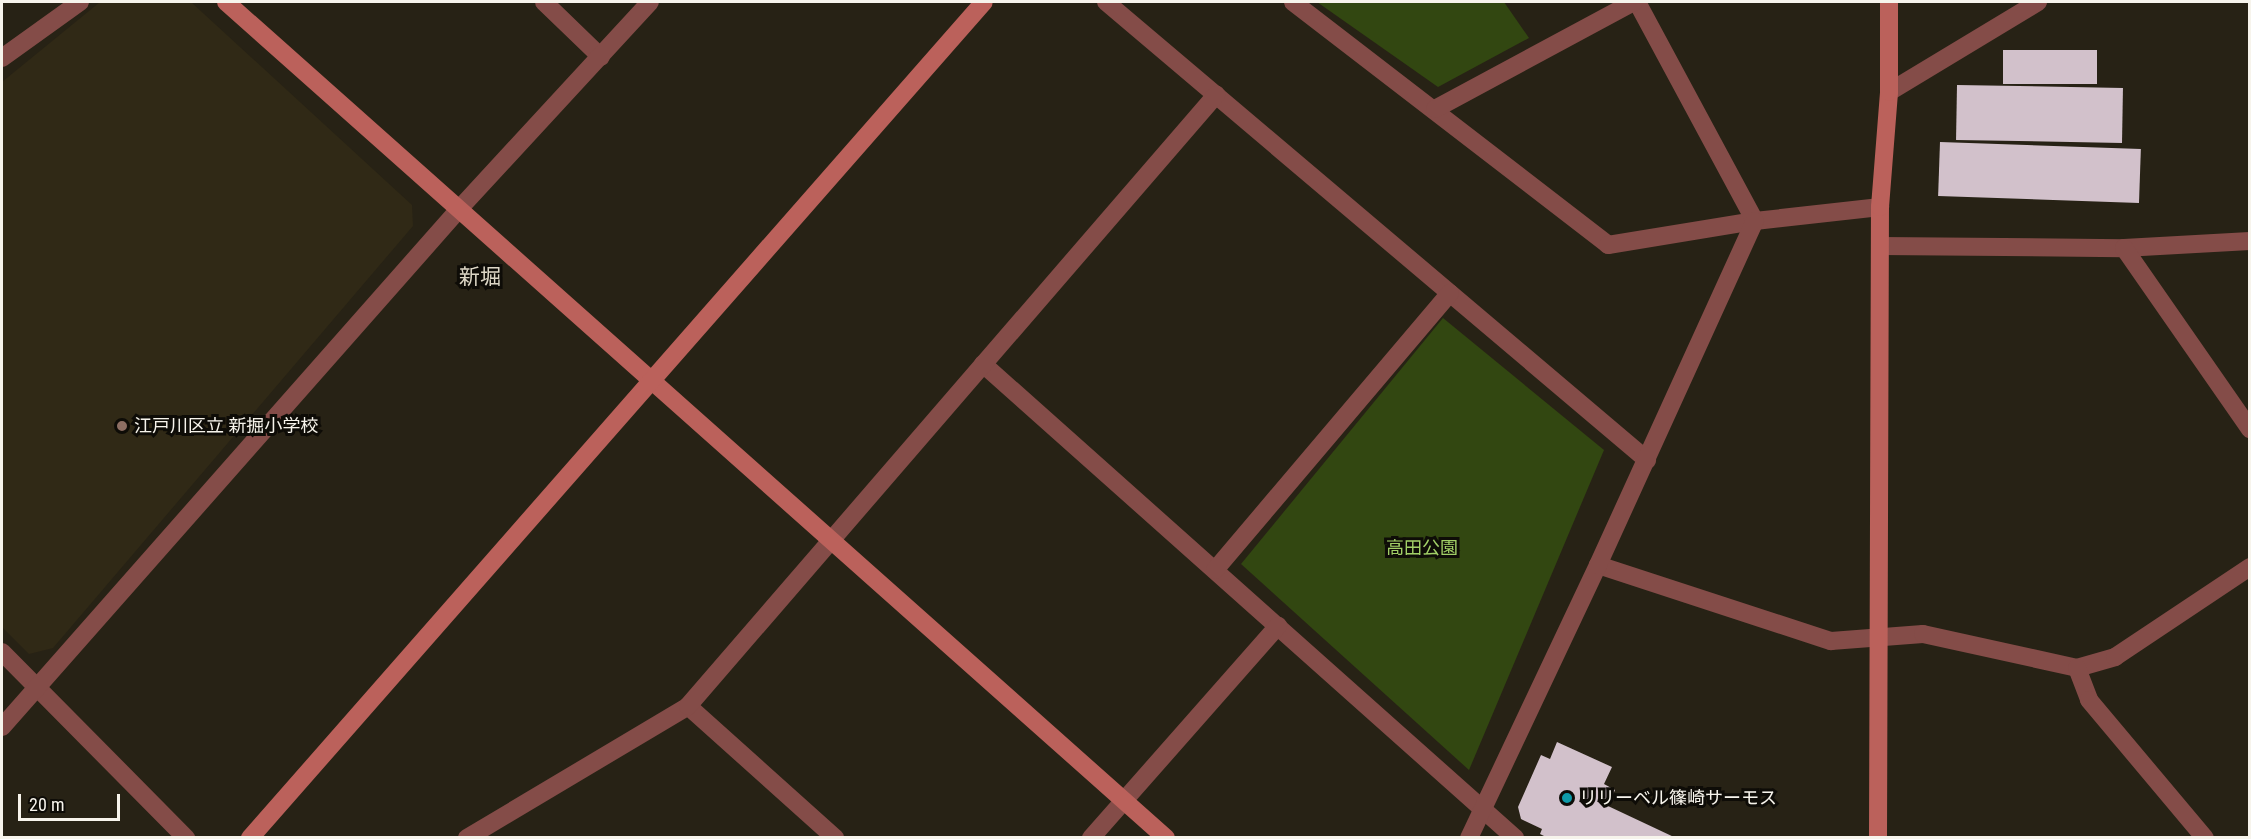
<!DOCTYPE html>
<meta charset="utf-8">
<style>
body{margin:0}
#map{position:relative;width:2251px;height:839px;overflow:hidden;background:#272215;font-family:"Roboto Condensed","Noto Sans JP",sans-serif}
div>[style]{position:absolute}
.built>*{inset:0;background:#302916}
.green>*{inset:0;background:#324711}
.building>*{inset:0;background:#d2c1cb;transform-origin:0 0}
.street>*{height:18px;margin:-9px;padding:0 9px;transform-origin:9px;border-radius:9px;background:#844c48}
.secondary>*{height:18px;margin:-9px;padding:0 9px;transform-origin:9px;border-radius:9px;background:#bb615b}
.dots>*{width:16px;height:16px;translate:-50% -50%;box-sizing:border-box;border:3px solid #0e0c07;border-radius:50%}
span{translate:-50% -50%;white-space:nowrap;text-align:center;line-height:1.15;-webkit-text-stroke:6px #0e0c07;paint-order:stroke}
.poi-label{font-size:18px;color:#f7f4ec}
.left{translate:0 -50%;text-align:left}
.park-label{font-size:18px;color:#a2d067}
.quarter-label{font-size:21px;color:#ddd7c6}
.frame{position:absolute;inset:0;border:3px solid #f7f4ec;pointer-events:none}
.scale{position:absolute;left:18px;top:794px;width:102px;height:27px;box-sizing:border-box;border:3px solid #f7f4ec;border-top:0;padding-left:8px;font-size:18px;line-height:21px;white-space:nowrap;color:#f7f4ec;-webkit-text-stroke:4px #0e0c07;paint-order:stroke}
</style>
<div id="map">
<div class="built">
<div style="clip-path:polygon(100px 2px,191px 2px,412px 205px,413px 226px,53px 648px,29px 654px,2px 627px,2px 82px)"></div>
</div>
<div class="green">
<div style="clip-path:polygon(1317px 2px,1504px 2px,1529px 38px,1438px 87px)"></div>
<div style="clip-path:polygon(1443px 318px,1604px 450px,1469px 770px,1241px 564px)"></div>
</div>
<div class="building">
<div style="left:2003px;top:50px;width:94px;height:34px"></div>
<div style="left:1957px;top:85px;width:166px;height:55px;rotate:1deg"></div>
<div style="left:1940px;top:142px;width:201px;height:54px;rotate:2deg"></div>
<div style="clip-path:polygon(1557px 742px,1612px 767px,1604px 784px,1615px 790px,1608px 806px,1676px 838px,1548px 838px,1540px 834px,1542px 829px,1521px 819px,1518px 807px,1541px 755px,1550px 759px)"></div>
</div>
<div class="street">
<div style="left:544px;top:2px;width:79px;rotate:44deg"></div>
<div style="left:1106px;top:2px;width:709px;rotate:40.25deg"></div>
<div style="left:1293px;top:2px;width:398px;rotate:37.6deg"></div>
<div style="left:1608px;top:245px;width:149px;rotate:-9.3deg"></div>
<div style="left:1755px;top:221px;width:126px;rotate:-6.4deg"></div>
<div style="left:1637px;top:2px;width:249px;rotate:61.7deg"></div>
<div style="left:2px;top:58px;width:96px;rotate:-35.7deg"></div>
<div style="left:1889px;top:92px;width:174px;rotate:-31.1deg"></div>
<div style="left:1435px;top:109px;width:226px;rotate:-28.3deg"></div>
<div style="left:1880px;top:246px;width:244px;rotate:0.5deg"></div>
<div style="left:2124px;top:248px;width:126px;rotate:-3.2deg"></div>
<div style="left:2124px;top:248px;width:221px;rotate:55.2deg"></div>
<div style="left:983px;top:364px;width:713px;rotate:41.7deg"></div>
<div style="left:1598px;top:565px;width:245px;rotate:18.1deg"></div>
<div style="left:1831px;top:641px;width:92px;rotate:-4.4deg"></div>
<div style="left:1923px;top:634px;width:158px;rotate:12.4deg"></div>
<div style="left:2077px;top:668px;width:40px;rotate:-16deg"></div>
<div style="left:2115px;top:657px;width:162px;rotate:-33.7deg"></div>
<div style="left:1215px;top:570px;width:363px;rotate:-49.7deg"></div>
<div style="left:2px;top:652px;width:262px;rotate:45.3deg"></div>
<div style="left:2077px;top:668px;width:34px;rotate:69deg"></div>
<div style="left:2089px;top:700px;width:180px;rotate:50deg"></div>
<div style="left:688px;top:706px;width:198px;rotate:41.9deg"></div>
<div style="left:2px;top:727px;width:692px;rotate:-48.57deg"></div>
<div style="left:460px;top:208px;width:280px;rotate:-47.3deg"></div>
<div style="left:467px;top:838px;width:257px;rotate:-30.8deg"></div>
<div style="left:688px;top:706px;width:808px;rotate:-49.17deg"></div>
<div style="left:1091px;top:838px;width:283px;rotate:-48.6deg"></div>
<div style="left:1469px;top:838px;width:302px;rotate:-64.7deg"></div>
<div style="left:1598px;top:565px;width:378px;rotate:-65.5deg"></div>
</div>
<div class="secondary">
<div style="left:226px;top:2px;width:1258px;rotate:41.65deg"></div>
<div style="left:250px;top:838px;width:1112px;rotate:-48.72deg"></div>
<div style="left:1878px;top:838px;width:631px;rotate:-89.82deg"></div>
<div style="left:1880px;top:207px;width:115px;rotate:-85.5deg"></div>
<div style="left:1889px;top:92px;width:90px;rotate:-90deg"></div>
</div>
<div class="dots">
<div style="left:122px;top:426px;background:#8d6e63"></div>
<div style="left:1567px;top:798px;background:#0f9aa8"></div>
</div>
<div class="poi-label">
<span class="left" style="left:134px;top:426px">江戸川区立 新掘小学校</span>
<span class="left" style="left:1579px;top:798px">リリーベル篠崎サーモス</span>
</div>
<div class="park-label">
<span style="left:1422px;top:548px">高田公園</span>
</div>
<div class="quarter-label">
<span style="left:480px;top:277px">新堀</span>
</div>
<div class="frame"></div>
<div class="scale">20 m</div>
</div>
